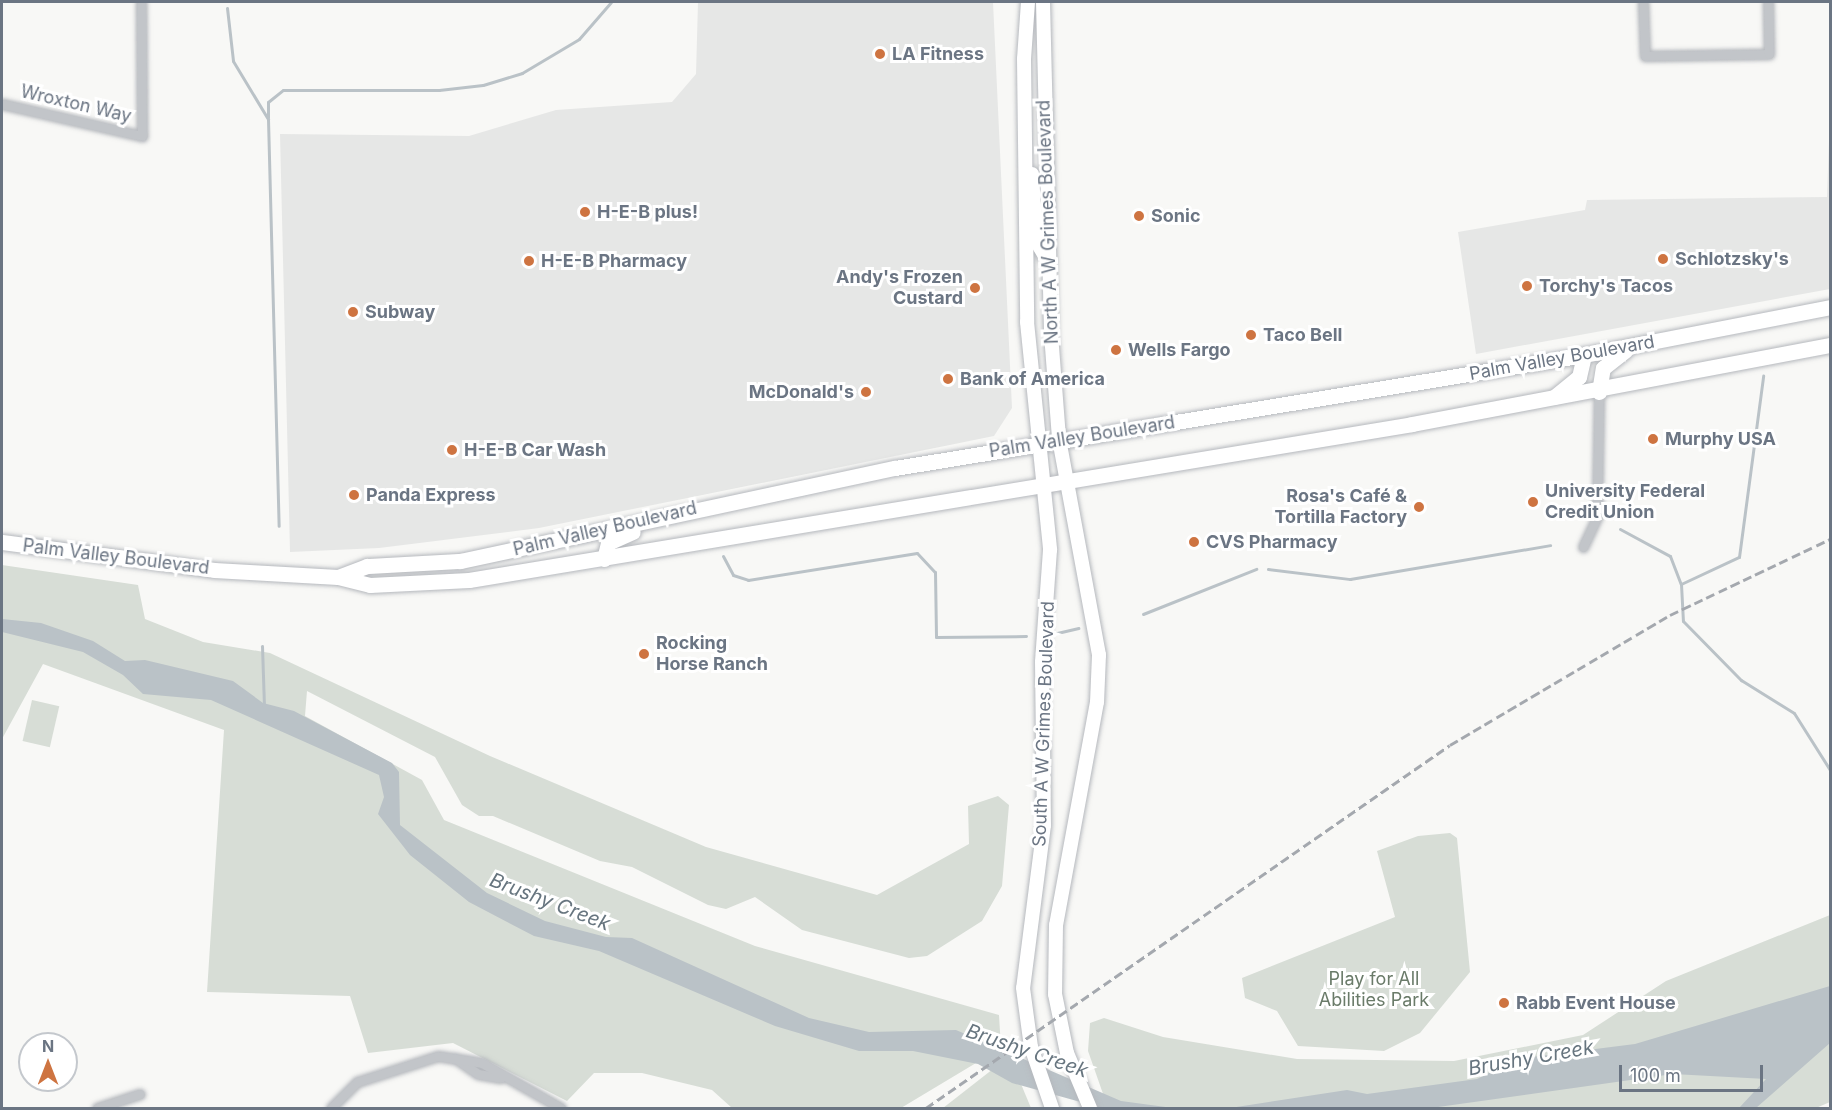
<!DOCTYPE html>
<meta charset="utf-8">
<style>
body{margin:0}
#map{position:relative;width:1832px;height:1110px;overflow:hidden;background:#f8f8f6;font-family:Inter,sans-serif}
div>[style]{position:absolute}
.built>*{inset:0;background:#e6e7e6}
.green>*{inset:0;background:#d7ddd6;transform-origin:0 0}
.water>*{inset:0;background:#bac2c7}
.stream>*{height:3px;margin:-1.5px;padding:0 1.5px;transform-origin:1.5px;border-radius:1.5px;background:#bac2c7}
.roads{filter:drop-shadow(0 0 2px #b5b8bd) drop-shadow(0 0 2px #b5b8bd)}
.minor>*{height:9px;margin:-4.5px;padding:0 4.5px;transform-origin:4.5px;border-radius:4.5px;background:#c2c5c9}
.secondary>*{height:14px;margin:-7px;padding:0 7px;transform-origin:7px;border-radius:7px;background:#fff}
.trunk>*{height:15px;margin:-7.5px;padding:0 7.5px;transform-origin:7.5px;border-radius:7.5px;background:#fff}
.rail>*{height:3px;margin-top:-1.5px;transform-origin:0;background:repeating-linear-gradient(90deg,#a4a8ae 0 9px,transparent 0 13.5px)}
.dots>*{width:16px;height:16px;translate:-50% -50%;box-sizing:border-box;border:3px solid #fff;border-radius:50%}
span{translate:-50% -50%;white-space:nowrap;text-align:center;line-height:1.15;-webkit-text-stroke:6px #fff;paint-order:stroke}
.poi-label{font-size:18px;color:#6b7583;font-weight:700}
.left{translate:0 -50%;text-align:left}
.right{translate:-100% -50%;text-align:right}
.street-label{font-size:18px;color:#6b7583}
.park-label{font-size:18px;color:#6a7b69}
.water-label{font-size:20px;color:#67757f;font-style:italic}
.frame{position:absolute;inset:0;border:3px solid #6b7583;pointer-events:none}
.north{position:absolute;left:18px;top:1032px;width:60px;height:60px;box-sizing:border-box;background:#fff;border:2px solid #c4c8cd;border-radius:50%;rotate:0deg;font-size:16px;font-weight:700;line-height:24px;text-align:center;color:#6b7583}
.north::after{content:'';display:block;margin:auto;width:21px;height:27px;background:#ce7441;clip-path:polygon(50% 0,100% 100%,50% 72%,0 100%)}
.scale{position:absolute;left:1619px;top:1065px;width:144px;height:27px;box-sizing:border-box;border:3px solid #6b7583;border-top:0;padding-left:8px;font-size:18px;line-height:21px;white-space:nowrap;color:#6b7583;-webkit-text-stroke:4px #fff;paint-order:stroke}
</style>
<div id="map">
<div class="built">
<div style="clip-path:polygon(698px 2px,993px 2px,1012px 408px,994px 436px,539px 528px,379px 548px,290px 552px,280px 134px,469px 136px,556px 110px,672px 102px,696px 74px)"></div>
<div style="clip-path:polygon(1830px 112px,1830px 289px,1476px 354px,1458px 232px,1585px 210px,1587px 200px,1827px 197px)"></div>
</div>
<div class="green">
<div style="clip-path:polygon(2px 565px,138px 585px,145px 619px,203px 642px,270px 653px,490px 756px,706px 847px,877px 895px,969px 844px,968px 806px,998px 796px,1009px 805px,1002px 886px,982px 921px,927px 956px,909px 958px,802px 930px,755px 897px,726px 909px,708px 905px,632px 867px,600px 861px,493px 816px,479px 816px,462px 805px,435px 757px,307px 691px,305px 716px,422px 780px,444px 820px,755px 946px,999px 1015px,1001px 1048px,901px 1108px,732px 1108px,712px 1090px,642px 1073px,594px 1073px,567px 1101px,453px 1043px,368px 1053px,350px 996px,207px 992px,224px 730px,43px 664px,2px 739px)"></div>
<div style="left:32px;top:700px;width:28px;height:42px;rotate:13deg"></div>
<div style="clip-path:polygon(1450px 833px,1457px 838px,1470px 972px,1420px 1033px,1384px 1051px,1298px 1046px,1277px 1011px,1245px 998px,1242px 978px,1395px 917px,1377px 851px,1418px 836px)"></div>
<div style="clip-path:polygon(1830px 915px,1830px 1102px,1816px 1108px,1108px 1108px,1088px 1051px,1090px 1023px,1104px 1018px,1163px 1037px,1297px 1059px,1454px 1061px,1583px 1035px,1666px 981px)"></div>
<div style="clip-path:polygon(993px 1069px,1021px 1084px,1031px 1108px,943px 1108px)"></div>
</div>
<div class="water">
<div style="clip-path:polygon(2px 619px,41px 623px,93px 641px,125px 661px,145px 660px,233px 681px,263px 703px,294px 711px,392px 763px,399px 772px,400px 825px,487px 893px,545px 921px,606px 937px,632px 938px,809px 1018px,869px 1032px,956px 1030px,1121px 1101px,1173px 1108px,1102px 1108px,1012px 1083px,978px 1064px,913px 1051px,859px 1051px,775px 1026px,599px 951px,534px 936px,469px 902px,410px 855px,378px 814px,384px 797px,379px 775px,211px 700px,143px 694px,123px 675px,83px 652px,2px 632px)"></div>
<div style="clip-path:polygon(1830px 986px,1830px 1043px,1756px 1108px,1739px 1108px,1766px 1079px,1673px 1074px,1431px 1108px,1230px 1108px,1347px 1090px,1367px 1094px,1477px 1079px,1517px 1059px,1635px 1044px)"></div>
</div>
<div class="stream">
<div style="left:227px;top:8px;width:53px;rotate:83.5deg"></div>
<div style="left:233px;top:61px;width:68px;rotate:58.9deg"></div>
<div style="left:268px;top:119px;width:407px;rotate:88.5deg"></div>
<div style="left:268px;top:117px;width:15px;rotate:-90deg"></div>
<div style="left:268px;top:102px;width:19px;rotate:-39deg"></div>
<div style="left:283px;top:90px;width:156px"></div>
<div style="left:439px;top:90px;width:44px;rotate:-6.5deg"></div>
<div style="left:483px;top:85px;width:41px;rotate:-17.1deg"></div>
<div style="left:522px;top:73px;width:66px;rotate:-30.8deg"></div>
<div style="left:579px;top:39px;width:49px;rotate:-49.1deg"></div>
<div style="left:1620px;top:529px;width:57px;rotate:28.4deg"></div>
<div style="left:1670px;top:556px;width:30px;rotate:69deg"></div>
<div style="left:1681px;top:584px;width:37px;rotate:87deg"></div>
<div style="left:1683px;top:621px;width:83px;rotate:45.5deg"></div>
<div style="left:1741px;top:680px;width:62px;rotate:31.9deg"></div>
<div style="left:1794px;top:713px;width:67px;rotate:57.7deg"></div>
<div style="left:723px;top:556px;width:21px;rotate:62deg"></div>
<div style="left:733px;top:575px;width:16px;rotate:18deg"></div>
<div style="left:748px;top:580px;width:171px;rotate:-9.1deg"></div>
<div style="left:917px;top:553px;width:26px;rotate:47deg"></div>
<div style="left:935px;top:572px;width:65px;rotate:89.1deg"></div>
<div style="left:936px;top:637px;width:90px;rotate:-0.6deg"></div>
<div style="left:1268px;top:569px;width:83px;rotate:7deg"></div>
<div style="left:1350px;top:579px;width:203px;rotate:-9.6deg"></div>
<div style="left:1681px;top:584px;width:64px;rotate:-25deg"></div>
<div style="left:1739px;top:557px;width:183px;rotate:-82.4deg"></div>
<div style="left:1143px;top:614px;width:122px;rotate:-21.7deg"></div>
<div style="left:1057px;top:633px;width:22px;rotate:-13deg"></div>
<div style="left:262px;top:646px;width:61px;rotate:88.1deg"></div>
</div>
<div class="roads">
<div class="minor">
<div style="left:1643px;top:2px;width:54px;rotate:87.9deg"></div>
<div style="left:1645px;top:56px;width:124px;rotate:-0.9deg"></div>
<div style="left:1769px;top:54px;width:52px;rotate:-91.1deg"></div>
<div style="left:2px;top:104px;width:144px;rotate:12.9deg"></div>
<div style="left:142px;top:136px;width:134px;rotate:-90.4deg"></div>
<div style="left:1583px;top:547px;width:33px;rotate:-65deg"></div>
<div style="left:1597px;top:517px;width:125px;rotate:-89.1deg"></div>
<div style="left:455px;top:1058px;width:28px;rotate:35deg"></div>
<div style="left:478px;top:1074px;width:23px;rotate:10deg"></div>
<div style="left:97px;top:1108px;width:45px;rotate:-18deg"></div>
<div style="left:331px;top:1108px;width:37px;rotate:-45deg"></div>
<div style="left:357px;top:1082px;width:85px;rotate:-17.8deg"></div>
<div style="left:438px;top:1056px;width:45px;rotate:9deg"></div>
<div style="left:482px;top:1063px;width:91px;rotate:29.7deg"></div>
</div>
<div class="secondary">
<div style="left:1028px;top:2px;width:57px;rotate:94deg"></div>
<div style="left:1024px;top:59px;width:263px;rotate:89.3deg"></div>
<div style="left:1027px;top:322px;width:229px;rotate:84.2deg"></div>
<div style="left:1050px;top:550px;width:112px;rotate:94.1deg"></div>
<div style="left:1042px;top:662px;width:163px;rotate:89.3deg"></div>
<div style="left:1044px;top:825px;width:164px;rotate:97.3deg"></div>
<div style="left:1023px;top:988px;width:60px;rotate:82.3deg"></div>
<div style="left:1031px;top:1047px;width:65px;rotate:71deg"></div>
<div style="left:1043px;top:2px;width:332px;rotate:88.6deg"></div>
<div style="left:1051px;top:334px;width:105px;rotate:85.6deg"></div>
<div style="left:1059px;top:439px;width:220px;rotate:79.5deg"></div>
<div style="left:1099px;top:655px;width:47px;rotate:92.4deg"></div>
<div style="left:1097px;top:702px;width:227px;rotate:100.4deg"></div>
<div style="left:1056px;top:925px;width:69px;rotate:90.8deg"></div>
<div style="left:1055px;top:994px;width:60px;rotate:78.5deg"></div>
<div style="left:1067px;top:1053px;width:60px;rotate:67.3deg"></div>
<div style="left:1032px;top:174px;width:67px;rotate:86.6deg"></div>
<div style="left:1036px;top:241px;width:26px;rotate:59deg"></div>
</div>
<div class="trunk">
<div style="left:1599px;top:392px;width:24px;rotate:-81deg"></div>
<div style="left:1603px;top:368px;width:29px;rotate:-38deg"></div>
<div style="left:1554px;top:397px;width:32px;rotate:-39deg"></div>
<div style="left:1579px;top:377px;width:23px;rotate:-77deg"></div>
<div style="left:2px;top:542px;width:214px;rotate:7.5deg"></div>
<div style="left:214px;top:570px;width:124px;rotate:3.2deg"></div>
<div style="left:338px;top:577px;width:33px;rotate:14deg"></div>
<div style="left:370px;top:585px;width:99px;rotate:-2.9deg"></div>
<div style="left:469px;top:580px;width:956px;rotate:-9.39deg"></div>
<div style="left:1412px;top:424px;width:425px;rotate:-10.7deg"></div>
<div style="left:604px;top:559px;width:16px;rotate:-76deg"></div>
<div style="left:608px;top:543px;width:27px;rotate:-24deg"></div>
<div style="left:338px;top:577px;width:31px;rotate:-21deg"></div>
<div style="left:367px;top:566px;width:93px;rotate:-3.1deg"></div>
<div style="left:460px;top:561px;width:445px;rotate:-12.1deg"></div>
<div style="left:895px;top:468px;width:698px;rotate:-9.31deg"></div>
<div style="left:1584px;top:355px;width:251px;rotate:-11deg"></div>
</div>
</div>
<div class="rail">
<div style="left:926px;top:1108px;width:637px;rotate:-34.71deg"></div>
<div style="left:1450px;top:745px;width:256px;rotate:-30.6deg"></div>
<div style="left:1670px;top:615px;width:177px;rotate:-25.4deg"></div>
</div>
<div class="dots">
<div style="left:880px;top:54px;background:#ce7441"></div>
<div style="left:585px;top:212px;background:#ce7441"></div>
<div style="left:1139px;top:216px;background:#ce7441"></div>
<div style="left:1663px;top:259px;background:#ce7441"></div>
<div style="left:529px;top:261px;background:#ce7441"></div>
<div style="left:1527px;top:286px;background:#ce7441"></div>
<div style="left:975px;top:288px;background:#ce7441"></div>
<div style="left:353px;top:312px;background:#ce7441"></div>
<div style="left:1251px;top:335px;background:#ce7441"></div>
<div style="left:1116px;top:350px;background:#ce7441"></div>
<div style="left:948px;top:379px;background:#ce7441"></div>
<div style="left:866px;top:392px;background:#ce7441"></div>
<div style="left:1653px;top:439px;background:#ce7441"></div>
<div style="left:452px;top:450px;background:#ce7441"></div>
<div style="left:354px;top:495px;background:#ce7441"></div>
<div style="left:1533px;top:502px;background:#ce7441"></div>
<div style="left:1419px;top:507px;background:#ce7441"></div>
<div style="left:1194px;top:542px;background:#ce7441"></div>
<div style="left:644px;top:654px;background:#ce7441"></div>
<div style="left:1504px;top:1003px;background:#ce7441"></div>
</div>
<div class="poi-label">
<span class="left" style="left:892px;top:54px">LA Fitness</span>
<span class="left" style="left:597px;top:212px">H-E-B plus!</span>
<span class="left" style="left:1151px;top:216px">Sonic</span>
<span class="left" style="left:1675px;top:259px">Schlotzsky's</span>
<span class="left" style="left:541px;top:261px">H-E-B Pharmacy</span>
<span class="right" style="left:963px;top:288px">Andy's Frozen<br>Custard</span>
<span class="left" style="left:1539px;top:286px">Torchy's Tacos</span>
<span class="left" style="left:365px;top:312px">Subway</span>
<span class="left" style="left:1263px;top:335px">Taco Bell</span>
<span class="left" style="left:1128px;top:350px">Wells Fargo</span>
<span class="left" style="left:960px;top:379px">Bank of America</span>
<span class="right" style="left:854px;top:392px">McDonald's</span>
<span class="left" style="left:1665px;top:439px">Murphy USA</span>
<span class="left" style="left:464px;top:450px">H-E-B Car Wash</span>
<span class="left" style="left:1545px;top:502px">University Federal<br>Credit Union</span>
<span class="left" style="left:366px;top:495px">Panda Express</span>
<span class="right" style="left:1407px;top:507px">Rosa's Café &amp;<br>Tortilla Factory</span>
<span class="left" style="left:1206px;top:542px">CVS Pharmacy</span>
<span class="left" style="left:656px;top:654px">Rocking<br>Horse Ranch</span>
<span class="left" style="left:1516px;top:1003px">Rabb Event House</span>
</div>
<div class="street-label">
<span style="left:76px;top:104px;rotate:13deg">Wroxton Way</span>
<span style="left:1048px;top:222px;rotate:-92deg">North A W Grimes Boulevard</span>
<span style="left:1562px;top:358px;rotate:-10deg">Palm Valley Boulevard</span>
<span style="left:1082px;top:437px;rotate:-9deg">Palm Valley Boulevard</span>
<span style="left:605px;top:529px;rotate:-13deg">Palm Valley Boulevard</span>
<span style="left:116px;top:557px;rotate:7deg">Palm Valley Boulevard</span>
<span style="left:1044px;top:724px;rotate:-88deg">South A W Grimes Boulevard</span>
</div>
<div class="park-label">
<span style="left:1374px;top:990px">Play for All<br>Abilities Park</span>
</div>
<div class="water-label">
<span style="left:550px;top:902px;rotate:21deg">Brushy Creek</span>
<span style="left:1027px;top:1051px;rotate:19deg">Brushy Creek</span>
<span style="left:1531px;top:1058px;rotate:-10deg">Brushy Creek</span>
</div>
<div class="frame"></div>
<div class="north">N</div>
<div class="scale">100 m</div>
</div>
